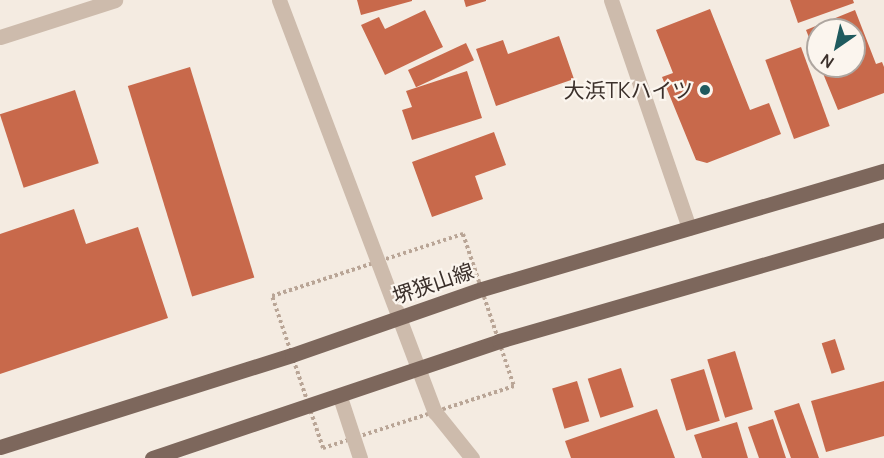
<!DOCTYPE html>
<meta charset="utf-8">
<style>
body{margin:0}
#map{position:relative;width:884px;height:458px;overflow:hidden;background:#f4ebe1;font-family:Manrope,"Noto Sans JP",sans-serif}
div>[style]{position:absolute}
.building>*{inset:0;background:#c8694b;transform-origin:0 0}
.path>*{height:4px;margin-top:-2px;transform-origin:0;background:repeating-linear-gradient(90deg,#b9a596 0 3px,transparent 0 6px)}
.minor>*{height:15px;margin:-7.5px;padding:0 7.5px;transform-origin:7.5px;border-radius:7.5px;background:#cdbbac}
.tertiary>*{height:15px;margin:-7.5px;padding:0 7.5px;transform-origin:7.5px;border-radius:7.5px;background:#cdbbac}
.primary>*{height:15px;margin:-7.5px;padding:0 7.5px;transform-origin:7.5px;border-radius:7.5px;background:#7d675c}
.dots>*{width:16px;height:16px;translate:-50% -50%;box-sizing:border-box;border:3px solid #fbf5ee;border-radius:50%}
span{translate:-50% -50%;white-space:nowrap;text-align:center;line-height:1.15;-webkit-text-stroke:4.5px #fbf5ee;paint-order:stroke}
.poi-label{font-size:21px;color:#3b302b}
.right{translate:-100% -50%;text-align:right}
.street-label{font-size:21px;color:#3b302b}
.north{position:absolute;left:806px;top:18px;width:60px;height:60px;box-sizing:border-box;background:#fbf5ee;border:2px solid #aea6a0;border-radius:50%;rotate:214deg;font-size:16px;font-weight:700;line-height:24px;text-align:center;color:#3b302b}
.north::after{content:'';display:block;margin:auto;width:21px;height:27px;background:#1f5a5e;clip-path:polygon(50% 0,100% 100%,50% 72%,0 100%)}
</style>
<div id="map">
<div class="building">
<div style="clip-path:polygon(357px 0,412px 0,412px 1px,361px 15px)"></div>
<div style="clip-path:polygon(464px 0,486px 0,486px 1px,466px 7px)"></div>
<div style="clip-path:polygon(790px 0,853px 0,854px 3px,798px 23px)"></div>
<div style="clip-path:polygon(710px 9px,750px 110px,769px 103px,781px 134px,707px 163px,696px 160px,662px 77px,673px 73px,656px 30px)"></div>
<div style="clip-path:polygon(425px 10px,443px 47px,385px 75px,361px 25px,379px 17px,385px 29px)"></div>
<div style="clip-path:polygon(855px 10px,876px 64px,882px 62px,884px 67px,884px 93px,838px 110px,820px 66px,854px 66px,854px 30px,818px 30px,818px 60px,806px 30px)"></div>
<div style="clip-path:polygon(559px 36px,574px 79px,496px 106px,476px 49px,503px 40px,508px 54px)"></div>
<div style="left:466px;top:43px;width:19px;height:64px;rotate:65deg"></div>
<div style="left:801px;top:47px;width:84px;height:38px;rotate:70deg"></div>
<div style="left:190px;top:67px;width:220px;height:65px;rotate:73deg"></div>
<div style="clip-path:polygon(467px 71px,482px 118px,412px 140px,402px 110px,412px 107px,406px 91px)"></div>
<div style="left:75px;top:90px;width:77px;height:79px;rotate:72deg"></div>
<div style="clip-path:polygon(494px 132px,506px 165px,475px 176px,483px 199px,432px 217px,412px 162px)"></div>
<div style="clip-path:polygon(74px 209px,86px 244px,138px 227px,168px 318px,0 374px,0 234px)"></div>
<div style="left:835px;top:339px;width:32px;height:14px;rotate:72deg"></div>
<div style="left:735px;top:351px;width:61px;height:29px;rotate:73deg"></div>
<div style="left:621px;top:368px;width:41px;height:35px;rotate:72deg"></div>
<div style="left:704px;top:369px;width:54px;height:35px;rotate:73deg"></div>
<div style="left:577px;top:381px;width:42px;height:26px;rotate:73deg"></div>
<div style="clip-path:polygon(884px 381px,884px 436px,826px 452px,811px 401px)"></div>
<div style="clip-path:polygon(799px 403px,819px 458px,791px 458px,774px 411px)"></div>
<div style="clip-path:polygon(657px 409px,675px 458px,571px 458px,565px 441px)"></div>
<div style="clip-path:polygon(773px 419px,786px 458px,759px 458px,748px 427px)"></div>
<div style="clip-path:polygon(737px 422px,748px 458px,702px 458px,694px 435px)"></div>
</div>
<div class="path">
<div style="left:463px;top:234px;width:160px;rotate:71.5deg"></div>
<div style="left:514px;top:386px;width:201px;rotate:162deg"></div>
<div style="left:323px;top:448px;width:160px;rotate:-108.5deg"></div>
<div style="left:272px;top:296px;width:201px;rotate:-18deg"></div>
</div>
<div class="minor">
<div style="left:611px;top:0;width:241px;rotate:71.1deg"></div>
<div style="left:0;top:37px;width:121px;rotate:-17.8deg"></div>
<div style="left:340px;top:397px;width:64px;rotate:71.8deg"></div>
</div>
<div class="tertiary">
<div style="left:279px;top:0;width:441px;rotate:69.3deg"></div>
<div style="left:435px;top:412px;width:59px;rotate:51.2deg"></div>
</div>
<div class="primary">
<div style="left:0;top:447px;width:306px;rotate:-17.5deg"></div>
<div style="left:292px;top:355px;width:201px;rotate:-19.2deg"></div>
<div style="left:482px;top:289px;width:419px;rotate:-16.4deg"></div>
<div style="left:152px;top:458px;width:366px;rotate:-18.6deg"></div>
<div style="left:499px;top:341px;width:401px;rotate:-16.1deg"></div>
</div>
<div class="dots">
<div style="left:705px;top:90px;background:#1f5a5e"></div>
</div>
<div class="poi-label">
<span class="right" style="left:693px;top:90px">大浜TKハイツ</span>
</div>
<div class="street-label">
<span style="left:433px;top:283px;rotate:-19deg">堺狭山線</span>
</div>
<div class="north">N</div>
</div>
